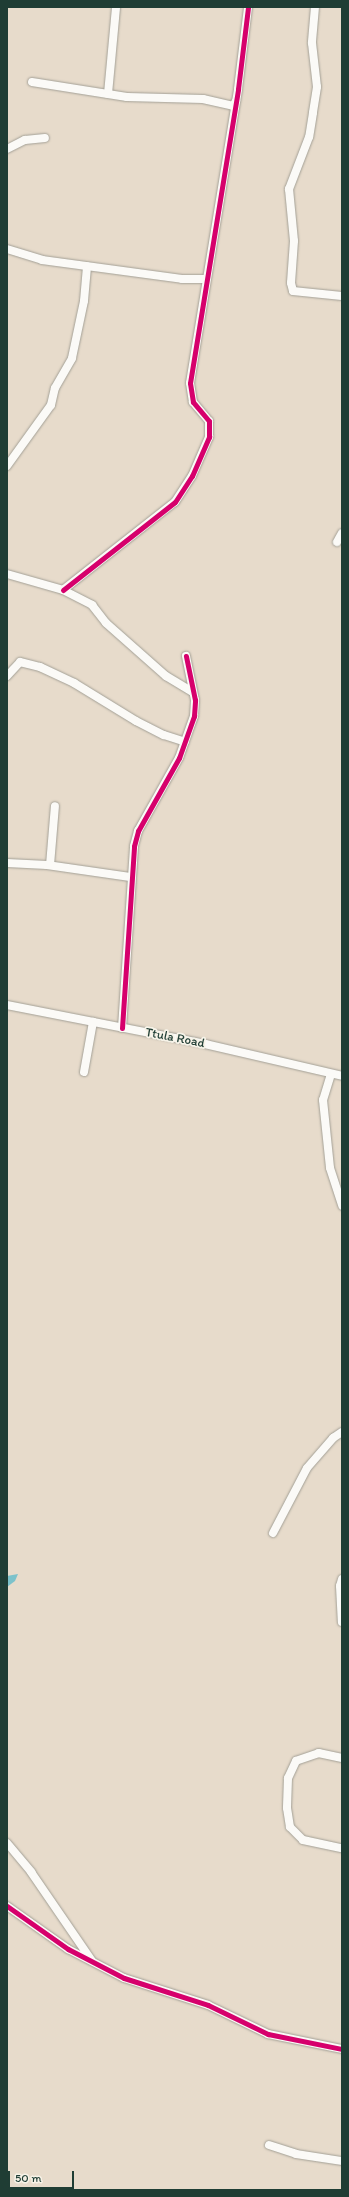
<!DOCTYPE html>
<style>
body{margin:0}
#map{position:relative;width:349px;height:2197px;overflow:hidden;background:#e7dbcb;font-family:Itim,sans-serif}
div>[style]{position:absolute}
.water>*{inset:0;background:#7cc2cb}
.roads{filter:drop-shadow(0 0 1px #a3a096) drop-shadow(0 0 1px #a3a096)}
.minor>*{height:8px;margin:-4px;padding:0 4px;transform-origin:4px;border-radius:4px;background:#fbfaf7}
.cycleway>*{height:5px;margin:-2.5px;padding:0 2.5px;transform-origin:2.5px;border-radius:2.5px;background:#d6006c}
span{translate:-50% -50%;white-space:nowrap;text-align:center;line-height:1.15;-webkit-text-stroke:3.5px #f7f3e8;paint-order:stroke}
.street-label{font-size:13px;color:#1f3d34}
.frame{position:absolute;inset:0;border:8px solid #1f3d34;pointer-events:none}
.scale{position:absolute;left:8px;top:2171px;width:66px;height:18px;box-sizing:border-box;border:2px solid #1f3d34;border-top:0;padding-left:5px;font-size:12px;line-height:14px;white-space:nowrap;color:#1f3d34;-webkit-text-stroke:3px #f7f3e8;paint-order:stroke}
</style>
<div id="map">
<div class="water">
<div style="clip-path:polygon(18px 1574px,15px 1581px,7px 1587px,7px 1576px)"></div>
</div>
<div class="roads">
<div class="minor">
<div style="left:315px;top:7px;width:36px;rotate:95deg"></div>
<div style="left:312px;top:43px;width:44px;rotate:83.5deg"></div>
<div style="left:317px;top:87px;width:26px;rotate:99deg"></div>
<div style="left:313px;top:113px;width:24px;rotate:99deg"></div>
<div style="left:309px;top:137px;width:56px;rotate:111deg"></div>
<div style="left:289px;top:189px;width:52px;rotate:84.5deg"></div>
<div style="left:294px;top:241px;width:42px;rotate:94.1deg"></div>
<div style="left:291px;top:283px;width:8px;rotate:76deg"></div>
<div style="left:293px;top:291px;width:49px;rotate:5.8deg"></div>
<div style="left:32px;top:82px;width:96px;rotate:9deg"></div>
<div style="left:127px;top:97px;width:76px;rotate:1.5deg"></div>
<div style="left:203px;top:99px;width:31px;rotate:13deg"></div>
<div style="left:233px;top:106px;width:6px;rotate:-59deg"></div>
<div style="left:108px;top:94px;width:87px;rotate:-84.7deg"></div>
<div style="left:7px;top:149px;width:20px;rotate:-27deg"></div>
<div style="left:25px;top:140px;width:20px;rotate:-6deg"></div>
<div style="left:7px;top:249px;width:37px;rotate:17deg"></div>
<div style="left:42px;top:260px;width:141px;rotate:7.7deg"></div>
<div style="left:182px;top:279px;width:23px"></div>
<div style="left:7px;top:466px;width:75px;rotate:-54.2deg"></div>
<div style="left:51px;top:405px;width:17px;rotate:-77deg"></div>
<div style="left:55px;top:388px;width:34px;rotate:-60deg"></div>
<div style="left:72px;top:358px;width:58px;rotate:-78.1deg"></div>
<div style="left:84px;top:301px;width:35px;rotate:-85deg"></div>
<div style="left:337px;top:542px;width:10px;rotate:-61deg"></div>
<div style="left:7px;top:574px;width:58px;rotate:15.9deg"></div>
<div style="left:63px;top:590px;width:33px;rotate:27deg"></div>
<div style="left:92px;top:605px;width:23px;rotate:52deg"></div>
<div style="left:106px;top:623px;width:80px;rotate:41.5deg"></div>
<div style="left:166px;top:676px;width:31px;rotate:31deg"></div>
<div style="left:63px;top:590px;width:142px;rotate:-38.2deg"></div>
<div style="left:175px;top:502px;width:31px;rotate:-57deg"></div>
<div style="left:192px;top:476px;width:43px;rotate:-66.4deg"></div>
<div style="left:209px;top:437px;width:16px;rotate:-90deg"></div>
<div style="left:209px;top:421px;width:25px;rotate:-130deg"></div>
<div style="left:193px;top:402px;width:19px;rotate:-99deg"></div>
<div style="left:190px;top:383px;width:298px;rotate:-80.7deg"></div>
<div style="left:238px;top:89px;width:83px;rotate:-83deg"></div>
<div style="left:7px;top:676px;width:19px;rotate:-47deg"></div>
<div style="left:20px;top:662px;width:21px;rotate:14deg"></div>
<div style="left:40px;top:667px;width:38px;rotate:25deg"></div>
<div style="left:74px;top:683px;width:73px;rotate:31.5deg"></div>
<div style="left:136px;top:721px;width:31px;rotate:27deg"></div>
<div style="left:164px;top:735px;width:22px;rotate:18deg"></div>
<div style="left:7px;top:863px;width:40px;rotate:2.9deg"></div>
<div style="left:47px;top:865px;width:84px;rotate:8.2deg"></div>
<div style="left:50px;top:865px;width:59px;rotate:-85.2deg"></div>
<div style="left:7px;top:1005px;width:202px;rotate:11.1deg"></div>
<div style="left:205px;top:1044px;width:141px;rotate:13.1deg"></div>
<div style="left:122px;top:1028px;width:182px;rotate:-86.2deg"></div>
<div style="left:134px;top:846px;width:16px;rotate:-75deg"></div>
<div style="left:138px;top:831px;width:84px;rotate:-60.7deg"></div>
<div style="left:179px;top:758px;width:45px;rotate:-70.3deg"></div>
<div style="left:194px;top:716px;width:16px;rotate:-86deg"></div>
<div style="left:195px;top:700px;width:45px;rotate:-101.6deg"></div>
<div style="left:84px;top:1072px;width:51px;rotate:-79.8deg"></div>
<div style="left:331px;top:1074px;width:27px;rotate:107deg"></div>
<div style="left:323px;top:1100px;width:68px;rotate:84.1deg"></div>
<div style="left:330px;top:1168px;width:40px;rotate:72deg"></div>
<div style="left:273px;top:1533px;width:73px;rotate:-62.4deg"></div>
<div style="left:307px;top:1468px;width:40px;rotate:-49deg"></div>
<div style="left:333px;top:1438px;width:11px;rotate:-34deg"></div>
<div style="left:342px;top:1579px;width:7px;rotate:106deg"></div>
<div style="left:340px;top:1586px;width:36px;rotate:87deg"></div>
<div style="left:342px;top:1758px;width:24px;rotate:-168deg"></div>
<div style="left:319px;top:1753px;width:24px;rotate:161deg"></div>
<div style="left:296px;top:1761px;width:19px;rotate:115deg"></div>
<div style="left:288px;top:1778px;width:30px;rotate:92deg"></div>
<div style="left:287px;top:1808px;width:19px;rotate:81deg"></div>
<div style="left:290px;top:1827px;width:18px;rotate:45deg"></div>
<div style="left:303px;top:1840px;width:40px;rotate:12deg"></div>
<div style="left:7px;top:1843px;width:38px;rotate:50deg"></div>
<div style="left:31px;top:1872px;width:108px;rotate:55.6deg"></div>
<div style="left:7px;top:1906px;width:75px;rotate:35.2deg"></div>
<div style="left:68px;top:1949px;width:63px;rotate:27.4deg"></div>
<div style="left:124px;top:1978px;width:88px;rotate:17.8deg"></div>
<div style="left:208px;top:2005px;width:67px;rotate:25.8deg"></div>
<div style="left:268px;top:2034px;width:76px;rotate:11.5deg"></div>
<div style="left:269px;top:2145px;width:28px;rotate:18deg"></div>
<div style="left:296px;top:2154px;width:47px;rotate:8.7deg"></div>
</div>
</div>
<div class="cycleway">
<div style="left:63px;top:590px;width:142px;rotate:-38.2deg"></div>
<div style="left:175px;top:502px;width:31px;rotate:-57deg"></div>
<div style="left:192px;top:476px;width:43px;rotate:-66.4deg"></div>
<div style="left:209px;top:437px;width:16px;rotate:-90deg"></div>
<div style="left:209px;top:421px;width:25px;rotate:-130deg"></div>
<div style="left:193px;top:402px;width:19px;rotate:-99deg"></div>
<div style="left:190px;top:383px;width:298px;rotate:-80.7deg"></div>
<div style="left:238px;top:89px;width:83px;rotate:-83deg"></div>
<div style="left:122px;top:1028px;width:182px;rotate:-86.2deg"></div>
<div style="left:134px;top:846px;width:16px;rotate:-75deg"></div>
<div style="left:138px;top:831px;width:84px;rotate:-60.7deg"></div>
<div style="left:179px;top:758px;width:45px;rotate:-70.3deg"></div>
<div style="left:194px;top:716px;width:16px;rotate:-86deg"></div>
<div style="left:195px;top:700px;width:45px;rotate:-101.6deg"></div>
<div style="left:7px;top:1906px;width:75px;rotate:35.2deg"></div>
<div style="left:68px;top:1949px;width:63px;rotate:27.4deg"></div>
<div style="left:124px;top:1978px;width:88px;rotate:17.8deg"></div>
<div style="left:208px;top:2005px;width:67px;rotate:25.8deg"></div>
<div style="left:268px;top:2034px;width:76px;rotate:11.5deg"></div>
</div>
<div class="street-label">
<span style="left:175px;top:1038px;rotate:11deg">Ttula Road</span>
</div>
<div class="frame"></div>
<div class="scale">50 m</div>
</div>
